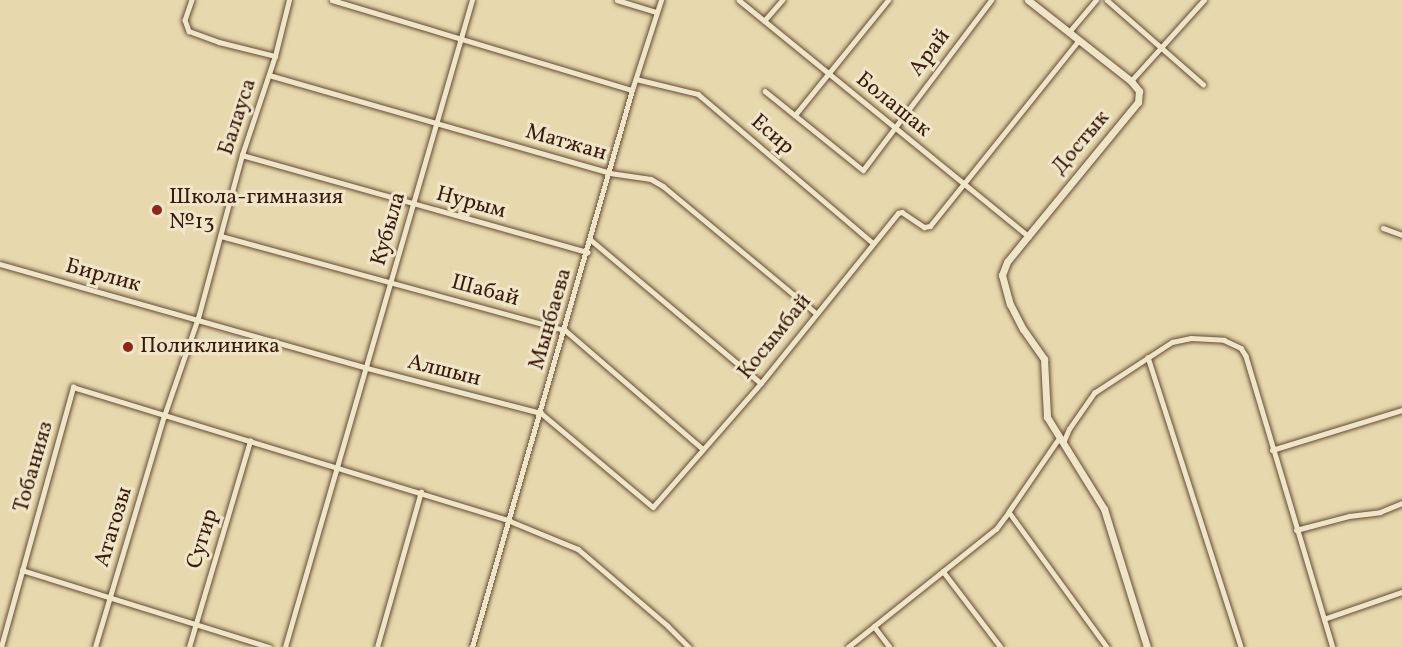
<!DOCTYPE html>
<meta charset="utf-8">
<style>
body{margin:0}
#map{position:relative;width:1402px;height:647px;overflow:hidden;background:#e7d9ad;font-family:Vollkorn,serif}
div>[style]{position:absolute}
.roads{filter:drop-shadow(0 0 2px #664a36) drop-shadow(0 0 2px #664a36)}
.street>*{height:4.5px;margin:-2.25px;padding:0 2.25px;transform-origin:2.25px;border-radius:2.25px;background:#efe6ca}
.secondary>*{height:7px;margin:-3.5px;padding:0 3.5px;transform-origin:3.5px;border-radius:3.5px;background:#efe6ca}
.dots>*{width:16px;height:16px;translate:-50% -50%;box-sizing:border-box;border:3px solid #efe6ca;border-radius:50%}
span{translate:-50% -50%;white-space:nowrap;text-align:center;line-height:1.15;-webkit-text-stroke:6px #efe6ca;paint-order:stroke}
.street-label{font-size:22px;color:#3b1a0e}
.poi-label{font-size:22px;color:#3b1a0e}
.left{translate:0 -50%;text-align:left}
</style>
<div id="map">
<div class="roads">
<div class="street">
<div style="left:192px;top:0;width:21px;rotate:109deg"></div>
<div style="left:185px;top:20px;width:12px;rotate:70deg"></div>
<div style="left:189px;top:31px;width:32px;rotate:20deg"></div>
<div style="left:219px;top:42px;width:58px;rotate:14deg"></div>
<div style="left:332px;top:0;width:313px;rotate:16.7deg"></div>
<div style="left:617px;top:0;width:41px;rotate:17.1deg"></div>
<div style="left:739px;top:0;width:373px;rotate:39.2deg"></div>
<div style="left:1107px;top:0;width:128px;rotate:41.2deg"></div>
<div style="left:764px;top:21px;width:28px;rotate:-49deg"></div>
<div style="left:1069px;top:32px;width:42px;rotate:-49.8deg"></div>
<div style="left:269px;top:75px;width:355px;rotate:16deg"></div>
<div style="left:610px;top:173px;width:41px;rotate:8.3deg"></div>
<div style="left:651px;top:179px;width:14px;rotate:30deg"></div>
<div style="left:663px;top:186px;width:199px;rotate:39.7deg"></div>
<div style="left:636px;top:79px;width:64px;rotate:13.6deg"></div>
<div style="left:698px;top:94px;width:230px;rotate:40.4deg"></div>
<div style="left:1131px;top:81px;width:109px;rotate:-48deg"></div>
<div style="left:765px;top:91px;width:126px;rotate:38.9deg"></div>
<div style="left:863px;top:170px;width:213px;rotate:-53deg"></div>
<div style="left:795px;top:115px;width:148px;rotate:-51deg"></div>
<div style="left:242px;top:155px;width:359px;rotate:15.7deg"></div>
<div style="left:1383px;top:228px;width:20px;rotate:20deg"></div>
<div style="left:221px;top:236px;width:357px;rotate:15.3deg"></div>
<div style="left:565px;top:330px;width:182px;rotate:40.8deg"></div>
<div style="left:591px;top:240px;width:222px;rotate:40.1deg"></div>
<div style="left:0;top:264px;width:381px;rotate:15.8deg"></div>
<div style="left:367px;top:368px;width:180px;rotate:14.5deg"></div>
<div style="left:541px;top:413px;width:146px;rotate:40deg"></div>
<div style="left:653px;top:507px;width:164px;rotate:-48.9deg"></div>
<div style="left:761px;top:383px;width:218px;rotate:-51.1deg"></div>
<div style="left:898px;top:213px;width:4px;rotate:-14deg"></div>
<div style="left:902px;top:212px;width:27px;rotate:34deg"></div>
<div style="left:924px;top:227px;width:6px;rotate:-9deg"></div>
<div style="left:930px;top:226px;width:238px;rotate:-51.3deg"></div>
<div style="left:1148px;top:357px;width:305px;rotate:72.2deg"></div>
<div style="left:1059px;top:439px;width:88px;rotate:124.4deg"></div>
<div style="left:1009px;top:512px;width:167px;rotate:54deg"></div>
<div style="left:1063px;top:443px;width:15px;rotate:-67deg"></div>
<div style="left:1069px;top:429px;width:44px;rotate:-55.2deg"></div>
<div style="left:1094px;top:393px;width:93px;rotate:-33.2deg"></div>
<div style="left:1172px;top:342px;width:19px;rotate:-12deg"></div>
<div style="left:1191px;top:338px;width:33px;rotate:3deg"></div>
<div style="left:1224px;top:340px;width:19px;rotate:25deg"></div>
<div style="left:1241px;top:348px;width:9px;rotate:58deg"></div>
<div style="left:1246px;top:356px;width:304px;rotate:73.4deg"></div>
<div style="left:1272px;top:450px;width:136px;rotate:-17.1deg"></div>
<div style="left:1296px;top:530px;width:55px;rotate:-14.8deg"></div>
<div style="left:1349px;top:516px;width:31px;rotate:-7deg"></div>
<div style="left:1380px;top:512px;width:24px;rotate:-22deg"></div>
<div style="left:22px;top:570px;width:259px;rotate:17.3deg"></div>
<div style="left:943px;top:571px;width:96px;rotate:52.7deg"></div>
<div style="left:1324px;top:619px;width:83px;rotate:-19.1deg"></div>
<div style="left:874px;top:626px;width:26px;rotate:53deg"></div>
<div style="left:1px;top:647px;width:270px;rotate:-74.5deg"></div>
<div style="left:73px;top:387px;width:457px;rotate:17deg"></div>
<div style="left:510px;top:521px;width:74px;rotate:22.4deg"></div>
<div style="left:578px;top:549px;width:118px;rotate:40.5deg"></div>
<div style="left:668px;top:626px;width:30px;rotate:45deg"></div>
<div style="left:95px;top:647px;width:241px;rotate:-73.4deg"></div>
<div style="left:164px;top:416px;width:104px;rotate:-70.9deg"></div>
<div style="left:198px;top:318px;width:169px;rotate:-74.9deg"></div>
<div style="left:242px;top:155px;width:104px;rotate:-71.6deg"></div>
<div style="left:275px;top:56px;width:58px;rotate:-76deg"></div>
<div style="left:189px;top:647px;width:215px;rotate:-73.5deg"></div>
<div style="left:285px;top:647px;width:673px;rotate:-73.88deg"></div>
<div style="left:377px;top:647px;width:161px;rotate:-74.2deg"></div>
<div style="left:472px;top:647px;width:580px;rotate:-73.97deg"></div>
<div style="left:632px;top:90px;width:95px;rotate:-72.1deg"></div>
<div style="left:848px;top:647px;width:189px;rotate:-38.6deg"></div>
<div style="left:996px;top:529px;width:21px;rotate:-53deg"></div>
</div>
<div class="secondary">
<div style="left:1028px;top:0;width:131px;rotate:38.2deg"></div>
<div style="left:1131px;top:81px;width:13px;rotate:51deg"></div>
<div style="left:1139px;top:91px;width:11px;rotate:95deg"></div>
<div style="left:1138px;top:102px;width:173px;rotate:129.4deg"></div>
<div style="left:1028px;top:236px;width:33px;rotate:129deg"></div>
<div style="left:1007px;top:262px;width:14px;rotate:111deg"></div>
<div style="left:1002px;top:275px;width:30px;rotate:75deg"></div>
<div style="left:1010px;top:304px;width:28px;rotate:63deg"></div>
<div style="left:1023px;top:329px;width:37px;rotate:55deg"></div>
<div style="left:1044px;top:359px;width:58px;rotate:87deg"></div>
<div style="left:1047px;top:417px;width:108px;rotate:58.2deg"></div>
<div style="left:1104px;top:509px;width:145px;rotate:72.7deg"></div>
</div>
</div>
<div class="dots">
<div style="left:157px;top:210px;background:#8f2418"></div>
<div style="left:128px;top:347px;background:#8f2418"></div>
</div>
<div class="street-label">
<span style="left:930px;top:53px;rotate:-53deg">Арай</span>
<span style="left:893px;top:105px;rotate:39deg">Болашак</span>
<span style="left:238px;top:117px;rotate:-72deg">Балауса</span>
<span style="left:772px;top:135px;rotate:41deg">Есир</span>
<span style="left:566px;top:143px;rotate:16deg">Матжан</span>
<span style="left:1081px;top:143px;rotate:-50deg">Достык</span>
<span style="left:471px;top:203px;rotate:15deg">Нурым</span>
<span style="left:389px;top:229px;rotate:-74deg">Кубыла</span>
<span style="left:103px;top:276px;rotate:15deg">Бирлик</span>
<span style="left:485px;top:291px;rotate:15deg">Шабай</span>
<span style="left:551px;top:319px;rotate:-74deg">Мынбаева</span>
<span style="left:775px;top:337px;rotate:-51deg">Косымбай</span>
<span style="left:444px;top:371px;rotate:14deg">Алшын</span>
<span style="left:34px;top:467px;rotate:-74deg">Тобанияз</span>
<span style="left:114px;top:527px;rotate:-73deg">Атагозы</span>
<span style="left:203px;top:539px;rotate:-73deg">Сугир</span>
</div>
<div class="poi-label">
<span class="left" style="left:169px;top:210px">Школа-гимназия<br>№13</span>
<span class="left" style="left:140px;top:347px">Поликлиника</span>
</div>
</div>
